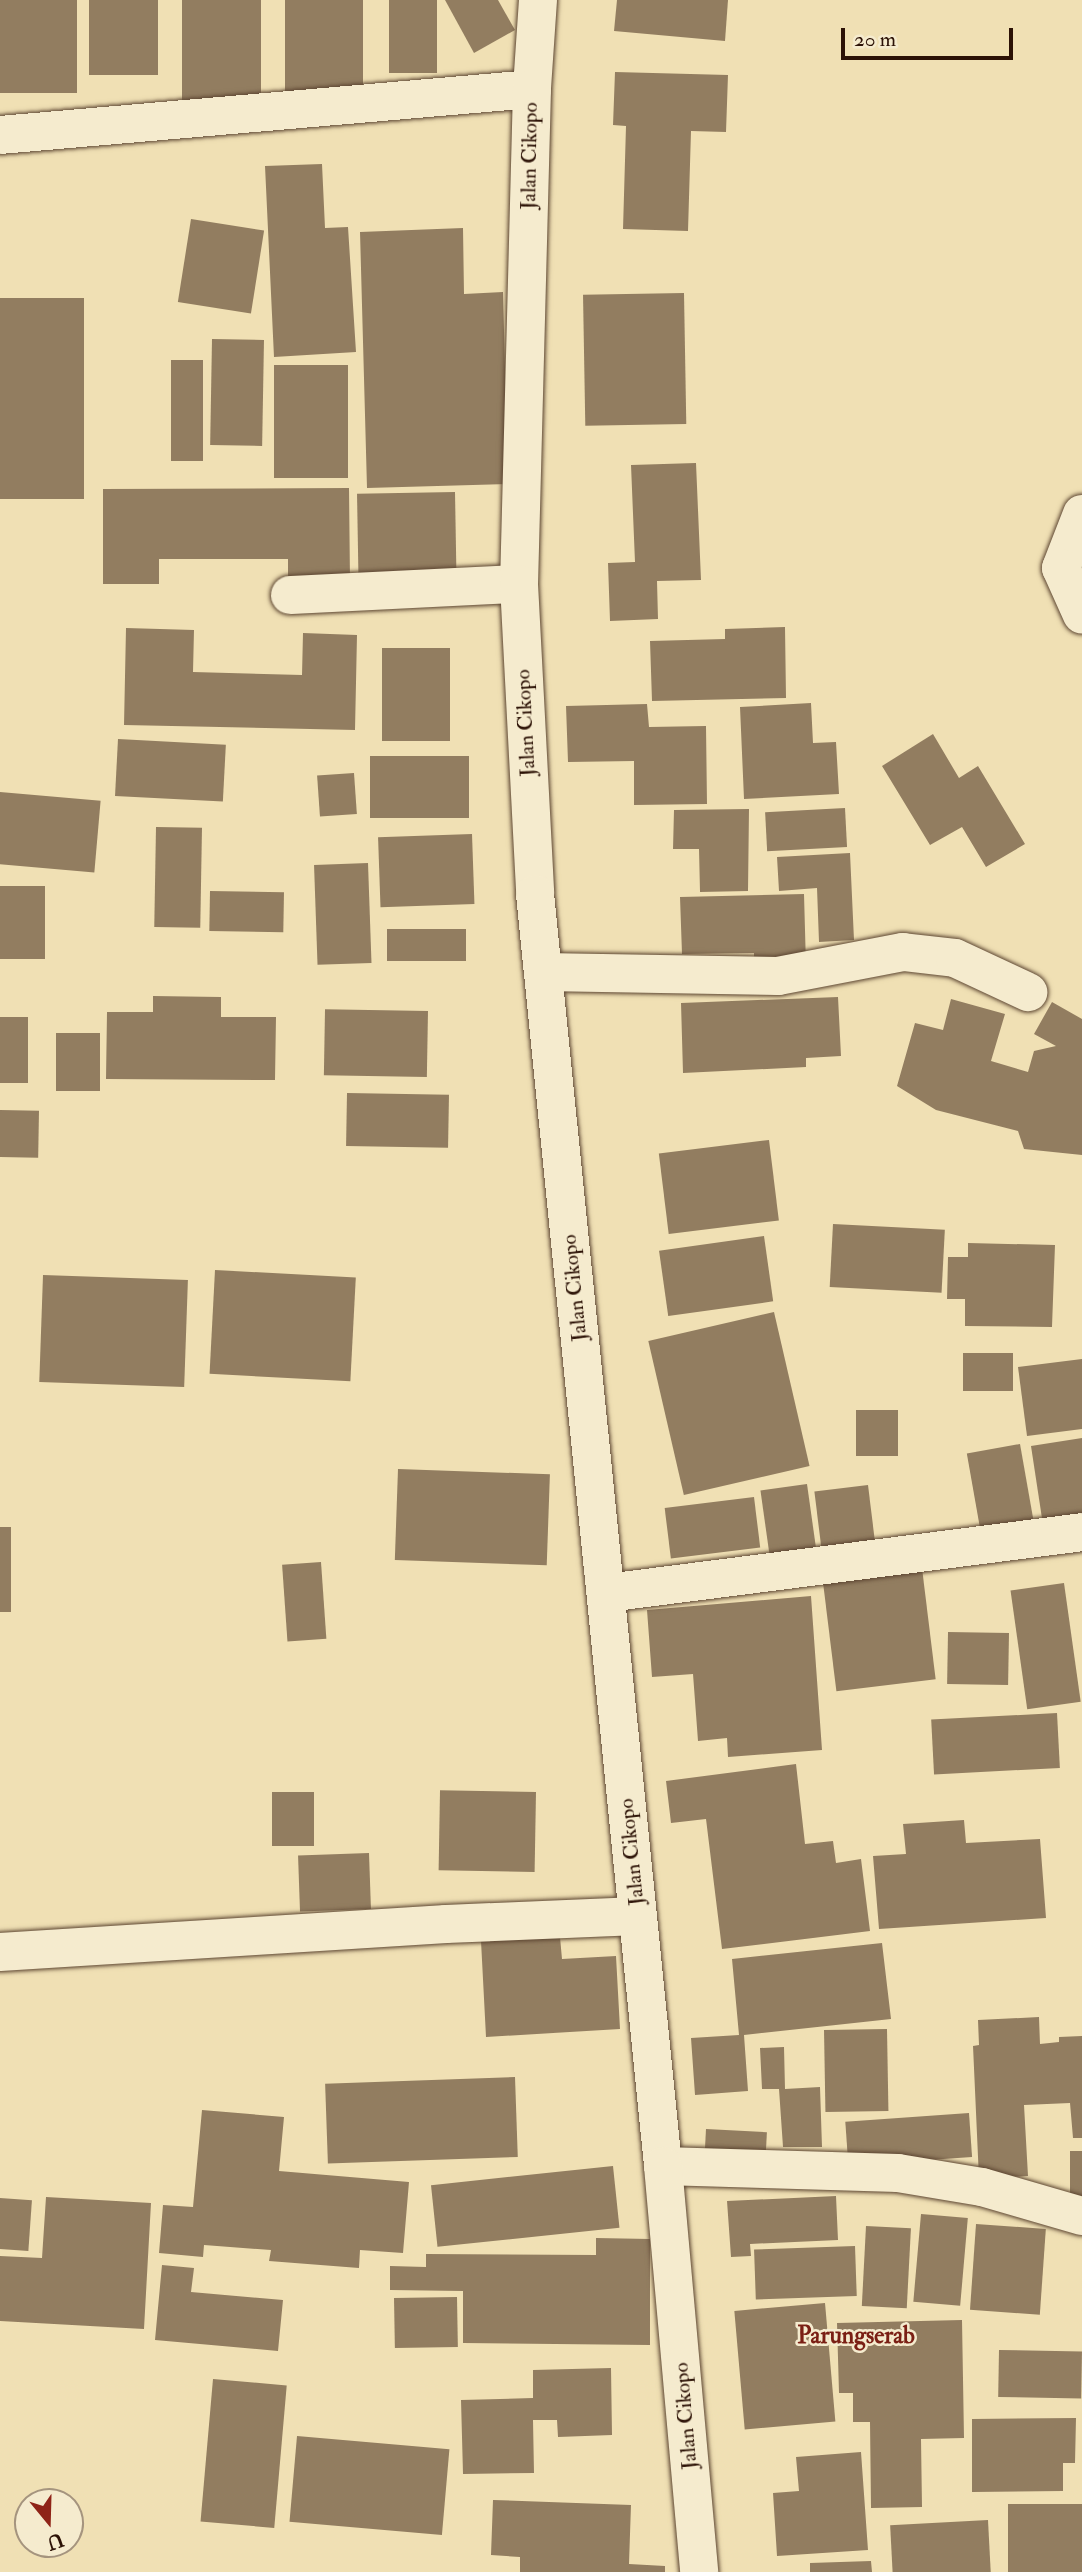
<!DOCTYPE html>
<style>
body{margin:0}
#map{position:relative;width:1082px;height:2572px;overflow:hidden;background:#f0e0b4;font-family:"IM FELL Double Pica",serif}
div>[style]{position:absolute}
.building>*{inset:0;background:#927d60;transform-origin:0 0}
.roads{filter:drop-shadow(0 0 2px #5d4632) drop-shadow(0 0 2px #5d4632)}
.minor>*{height:38px;margin:-19px;padding:0 19px;transform-origin:19px;border-radius:19px;background:#f5ebce}
.tertiary>*{height:38px;margin:-19px;padding:0 19px;transform-origin:19px;border-radius:19px;background:#f5ebce}
span{translate:-50% -50%;white-space:nowrap;text-align:center;line-height:1.15;-webkit-text-stroke:5px #f5ebce;paint-order:stroke}
.street-label{font-size:21px;color:#2c1206}
.quarter-label{font-size:24px;color:#7a1f14;font-weight:700}
.north{position:absolute;left:14px;top:2488px;width:70px;height:70px;box-sizing:border-box;background:#f5ebce;border:2px solid #a5947e;border-radius:50%;rotate:161deg;font-size:19px;font-weight:700;line-height:28px;text-align:center;color:#2c1206}
.north::after{content:'';display:block;margin:auto;width:24px;height:32px;background:#8f2418;clip-path:polygon(50% 0,100% 100%,50% 72%,0 100%)}
.scale{position:absolute;left:841px;top:28px;width:172px;height:32px;box-sizing:border-box;border:4px solid #2c1206;border-top:0;padding-left:9px;font-size:21px;line-height:24px;white-space:nowrap;color:#2c1206;-webkit-text-stroke:5px #f5ebce;paint-order:stroke}
</style>
<div id="map">
<div class="building">
<div style="left:0;top:0;width:77px;height:93px"></div>
<div style="left:89px;top:0;width:69px;height:75px"></div>
<div style="left:182px;top:0;width:79px;height:100px"></div>
<div style="left:285px;top:0;width:78px;height:94px"></div>
<div style="left:389px;top:0;width:48px;height:73px"></div>
<div style="clip-path:polygon(445px 0,498px 0,515px 30px,474px 53px)"></div>
<div style="clip-path:polygon(617px 0,728px 0,725px 41px,614px 31px)"></div>
<div style="clip-path:polygon(615px 72px,728px 75px,726px 132px,691px 131px,688px 231px,623px 229px,626px 126px,613px 125px)"></div>
<div style="clip-path:polygon(322px 164px,325px 228px,348px 227px,356px 352px,274px 357px,265px 166px)"></div>
<div style="left:191px;top:219px;width:74px;height:84px;rotate:9deg"></div>
<div style="clip-path:polygon(463px 228px,464px 294px,503px 292px,508px 484px,367px 488px,360px 232px)"></div>
<div style="left:684px;top:293px;width:131px;height:101px;rotate:89deg"></div>
<div style="left:0;top:298px;width:84px;height:201px"></div>
<div style="left:212px;top:339px;width:52px;height:106px;rotate:1deg"></div>
<div style="left:171px;top:360px;width:32px;height:101px"></div>
<div style="left:274px;top:365px;width:74px;height:113px"></div>
<div style="clip-path:polygon(696px 463px,701px 580px,657px 581px,658px 619px,610px 621px,608px 563px,635px 562px,631px 465px)"></div>
<div style="clip-path:polygon(349px 488px,350px 581px,288px 582px,288px 559px,159px 559px,159px 584px,103px 584px,103px 489px)"></div>
<div style="left:455px;top:492px;width:81px;height:98px;rotate:89deg"></div>
<div style="clip-path:polygon(785px 627px,786px 698px,652px 701px,650px 641px,725px 639px,725px 629px)"></div>
<div style="clip-path:polygon(126px 628px,194px 630px,193px 672px,302px 675px,303px 633px,357px 635px,355px 730px,124px 725px)"></div>
<div style="left:382px;top:648px;width:68px;height:93px"></div>
<div style="clip-path:polygon(811px 703px,813px 743px,836px 742px,839px 794px,744px 799px,740px 707px)"></div>
<div style="clip-path:polygon(647px 704px,649px 727px,706px 726px,707px 804px,634px 805px,634px 761px,568px 762px,566px 706px)"></div>
<div style="clip-path:polygon(933px 734px,959px 778px,978px 766px,1025px 844px,986px 867px,962px 827px,930px 845px,882px 766px)"></div>
<div style="left:118px;top:739px;width:108px;height:57px;rotate:3deg"></div>
<div style="left:469px;top:756px;width:62px;height:99px;rotate:90deg"></div>
<div style="left:354px;top:773px;width:41px;height:37px;rotate:86deg"></div>
<div style="left:0;top:792px;width:101px;height:72px;rotate:5deg"></div>
<div style="left:845px;top:808px;width:39px;height:80px;rotate:87deg"></div>
<div style="clip-path:polygon(749px 809px,748px 891px,700px 892px,699px 849px,673px 849px,674px 810px)"></div>
<div style="left:156px;top:827px;width:46px;height:100px;rotate:1deg"></div>
<div style="left:472px;top:834px;width:70px;height:94px;rotate:88deg"></div>
<div style="clip-path:polygon(850px 853px,854px 940px,819px 942px,817px 888px,779px 891px,777px 857px)"></div>
<div style="left:368px;top:863px;width:100px;height:54px;rotate:88deg"></div>
<div style="left:0;top:886px;width:45px;height:73px"></div>
<div style="left:210px;top:891px;width:74px;height:40px;rotate:1deg"></div>
<div style="clip-path:polygon(804px 894px,806px 966px,754px 968px,754px 953px,682px 954px,680px 897px)"></div>
<div style="left:466px;top:929px;width:32px;height:79px;rotate:90deg"></div>
<div style="clip-path:polygon(153px 996px,221px 997px,221px 1017px,276px 1017px,275px 1080px,106px 1079px,107px 1012px,153px 1012px)"></div>
<div style="clip-path:polygon(838px 997px,841px 1056px,806px 1058px,806px 1067px,683px 1073px,681px 1003px)"></div>
<div style="clip-path:polygon(951px 999px,1005px 1014px,991px 1061px,1028px 1072px,1034px 1051px,1056px 1046px,1034px 1034px,1052px 1002px,1082px 1019px,1082px 1155px,1024px 1149px,1018px 1131px,936px 1110px,897px 1086px,915px 1023px,943px 1030px)"></div>
<div style="left:428px;top:1011px;width:66px;height:103px;rotate:91deg"></div>
<div style="left:0;top:1017px;width:28px;height:66px"></div>
<div style="left:100px;top:1033px;width:58px;height:44px;rotate:90deg"></div>
<div style="left:347px;top:1093px;width:102px;height:53px;rotate:1deg"></div>
<div style="left:0;top:1110px;width:39px;height:47px;rotate:1deg"></div>
<div style="left:769px;top:1140px;width:81px;height:111px;rotate:83deg"></div>
<div style="left:833px;top:1224px;width:112px;height:63px;rotate:3deg"></div>
<div style="left:764px;top:1236px;width:66px;height:106px;rotate:82deg"></div>
<div style="clip-path:polygon(968px 1243px,1055px 1245px,1052px 1327px,965px 1326px,965px 1299px,947px 1299px,948px 1257px,968px 1257px)"></div>
<div style="left:215px;top:1270px;width:141px;height:104px;rotate:3deg"></div>
<div style="left:43px;top:1275px;width:145px;height:107px;rotate:2deg"></div>
<div style="left:774px;top:1312px;width:158px;height:129px;rotate:77deg"></div>
<div style="left:963px;top:1353px;width:50px;height:38px"></div>
<div style="clip-path:polygon(1082px 1359px,1082px 1429px,1027px 1436px,1018px 1367px)"></div>
<div style="left:856px;top:1410px;width:42px;height:46px"></div>
<div style="clip-path:polygon(1082px 1438px,1082px 1519px,1043px 1525px,1031px 1446px)"></div>
<div style="left:1020px;top:1444px;width:81px;height:54px;rotate:80deg"></div>
<div style="left:398px;top:1469px;width:152px;height:91px;rotate:2deg"></div>
<div style="left:807px;top:1484px;width:69px;height:47px;rotate:82deg"></div>
<div style="left:868px;top:1485px;width:63px;height:54px;rotate:83deg"></div>
<div style="left:754px;top:1497px;width:51px;height:90px;rotate:83deg"></div>
<div style="left:0;top:1527px;width:11px;height:85px"></div>
<div style="left:321px;top:1562px;width:77px;height:39px;rotate:86deg"></div>
<div style="left:922px;top:1568px;width:112px;height:100px;rotate:83deg"></div>
<div style="left:1064px;top:1583px;width:120px;height:54px;rotate:82deg"></div>
<div style="clip-path:polygon(811px 1596px,822px 1750px,728px 1757px,727px 1738px,698px 1741px,693px 1674px,652px 1677px,647px 1610px)"></div>
<div style="left:1009px;top:1633px;width:52px;height:61px;rotate:91deg"></div>
<div style="left:1057px;top:1713px;width:55px;height:126px;rotate:87deg"></div>
<div style="clip-path:polygon(796px 1764px,805px 1844px,833px 1841px,836px 1863px,861px 1859px,870px 1931px,722px 1949px,706px 1819px,671px 1823px,666px 1781px)"></div>
<div style="left:272px;top:1792px;width:42px;height:54px"></div>
<div style="left:536px;top:1792px;width:80px;height:96px;rotate:91deg"></div>
<div style="clip-path:polygon(964px 1820px,966px 1843px,1040px 1839px,1046px 1918px,879px 1929px,873px 1856px,906px 1854px,903px 1824px)"></div>
<div style="left:369px;top:1853px;width:56px;height:71px;rotate:88deg"></div>
<div style="clip-path:polygon(560px 1937px,562px 1959px,616px 1956px,620px 2029px,486px 2037px,481px 1941px)"></div>
<div style="clip-path:polygon(882px 1943px,891px 2019px,744px 2035px,748px 2091px,695px 2095px,691px 2038px,739px 2035px,732px 1959px)"></div>
<div style="clip-path:polygon(1039px 2017px,1040px 2044px,1059px 2042px,1059px 2037px,1082px 2036px,1082px 2138px,1073px 2138px,1070px 2103px,1024px 2105px,1028px 2176px,979px 2179px,973px 2046px,979px 2045px,978px 2020px)"></div>
<div style="left:887px;top:2029px;width:82px;height:63px;rotate:89deg"></div>
<div style="clip-path:polygon(784px 2047px,785px 2089px,820px 2087px,822px 2147px,783px 2147px,779px 2089px,762px 2089px,760px 2048px)"></div>
<div style="left:515px;top:2077px;width:80px;height:190px;rotate:88deg"></div>
<div style="clip-path:polygon(202px 2110px,284px 2117px,279px 2171px,409px 2182px,403px 2253px,360px 2250px,359px 2268px,269px 2261px,271px 2250px,204px 2245px,203px 2257px,159px 2253px,163px 2205px,193px 2207px)"></div>
<div style="left:969px;top:2113px;width:44px;height:124px;rotate:86deg"></div>
<div style="left:706px;top:2129px;width:61px;height:24px;rotate:3deg"></div>
<div style="left:1070px;top:2151px;width:12px;height:53px"></div>
<div style="left:613px;top:2166px;width:62px;height:183px;rotate:84deg"></div>
<div style="clip-path:polygon(836px 2196px,838px 2240px,750px 2244px,751px 2256px,731px 2257px,727px 2201px)"></div>
<div style="clip-path:polygon(46px 2197px,151px 2203px,144px 2329px,0 2321px,0 2256px,42px 2258px)"></div>
<div style="left:0;top:2198px;width:32px;height:51px;rotate:4deg"></div>
<div style="left:921px;top:2214px;width:47px;height:88px;rotate:5deg"></div>
<div style="left:976px;top:2224px;width:70px;height:86px;rotate:4deg"></div>
<div style="left:866px;top:2226px;width:45px;height:80px;rotate:3deg"></div>
<div style="clip-path:polygon(596px 2238px,650px 2239px,650px 2345px,463px 2343px,463px 2291px,390px 2290px,390px 2266px,426px 2267px,426px 2254px,596px 2255px)"></div>
<div style="left:855px;top:2246px;width:50px;height:101px;rotate:88deg"></div>
<div style="clip-path:polygon(162px 2265px,194px 2268px,191px 2292px,283px 2300px,278px 2351px,155px 2340px)"></div>
<div style="left:457px;top:2297px;width:50px;height:63px;rotate:89deg"></div>
<div style="left:825px;top:2303px;width:119px;height:91px;rotate:85deg"></div>
<div style="clip-path:polygon(962px 2320px,964px 2438px,921px 2439px,922px 2507px,871px 2508px,870px 2422px,853px 2422px,853px 2393px,839px 2393px,837px 2323px)"></div>
<div style="left:999px;top:2350px;width:83px;height:47px;rotate:1deg"></div>
<div style="clip-path:polygon(611px 2368px,612px 2435px,558px 2437px,557px 2420px,533px 2420px,534px 2473px,463px 2474px,461px 2400px,533px 2398px,533px 2370px)"></div>
<div style="left:213px;top:2379px;width:74px;height:143px;rotate:5deg"></div>
<div style="clip-path:polygon(1076px 2418px,1075px 2463px,1063px 2463px,1063px 2491px,972px 2492px,972px 2419px)"></div>
<div style="left:297px;top:2436px;width:153px;height:86px;rotate:5deg"></div>
<div style="clip-path:polygon(861px 2452px,868px 2550px,777px 2556px,773px 2493px,799px 2491px,796px 2457px)"></div>
<div style="clip-path:polygon(493px 2500px,631px 2505px,629px 2564px,665px 2566px,665px 2572px,520px 2572px,520px 2557px,491px 2555px)"></div>
<div style="left:1082px;top:2504px;width:68px;height:74px;rotate:90deg"></div>
<div style="left:988px;top:2520px;width:52px;height:98px;rotate:87deg"></div>
<div style="clip-path:polygon(871px 2561px,872px 2572px,810px 2572px,810px 2563px)"></div>
</div>
<div class="roads">
<div class="minor">
<div style="left:0;top:135px;width:534px;rotate:-4.94deg"></div>
<div style="left:1082px;top:514px;width:58px;rotate:111.3deg"></div>
<div style="left:1061px;top:568px;width:51px;rotate:65.9deg"></div>
<div style="left:290px;top:595px;width:229px;rotate:-2.8deg"></div>
<div style="left:543px;top:972px;width:235px;rotate:1deg"></div>
<div style="left:778px;top:976px;width:127px;rotate:-10.9deg"></div>
<div style="left:903px;top:952px;width:52px;rotate:6.6deg"></div>
<div style="left:955px;top:958px;width:81px;rotate:25deg"></div>
<div style="left:607px;top:1593px;width:479px;rotate:-7.3deg"></div>
<div style="left:0;top:1952px;width:447px;rotate:-3.6deg"></div>
<div style="left:446px;top:1924px;width:192px;rotate:-2.4deg"></div>
<div style="left:663px;top:2166px;width:235px;rotate:1.7deg"></div>
<div style="left:898px;top:2173px;width:85px;rotate:9.5deg"></div>
<div style="left:982px;top:2187px;width:104px;rotate:16.2deg"></div>
</div>
<div class="tertiary">
<div style="left:538px;top:0;width:89px;rotate:93.9deg"></div>
<div style="left:532px;top:89px;width:495px;rotate:91.5deg"></div>
<div style="left:519px;top:584px;width:310px;rotate:87deg"></div>
<div style="left:535px;top:894px;width:1278px;rotate:84.25deg"></div>
<div style="left:663px;top:2166px;width:408px;rotate:84.9deg"></div>
</div>
</div>
<div class="street-label">
<span style="left:530px;top:156px;rotate:-89deg">Jalan Cikopo</span>
<span style="left:526px;top:723px;rotate:-93deg">Jalan Cikopo</span>
<span style="left:575px;top:1288px;rotate:-96deg">Jalan Cikopo</span>
<span style="left:632px;top:1852px;rotate:-96deg">Jalan Cikopo</span>
<span style="left:686px;top:2416px;rotate:-95deg">Jalan Cikopo</span>
</div>
<div class="quarter-label">
<span style="left:856px;top:2336px">Parungserab</span>
</div>
<div class="north">U</div>
<div class="scale">20 m</div>
</div>
